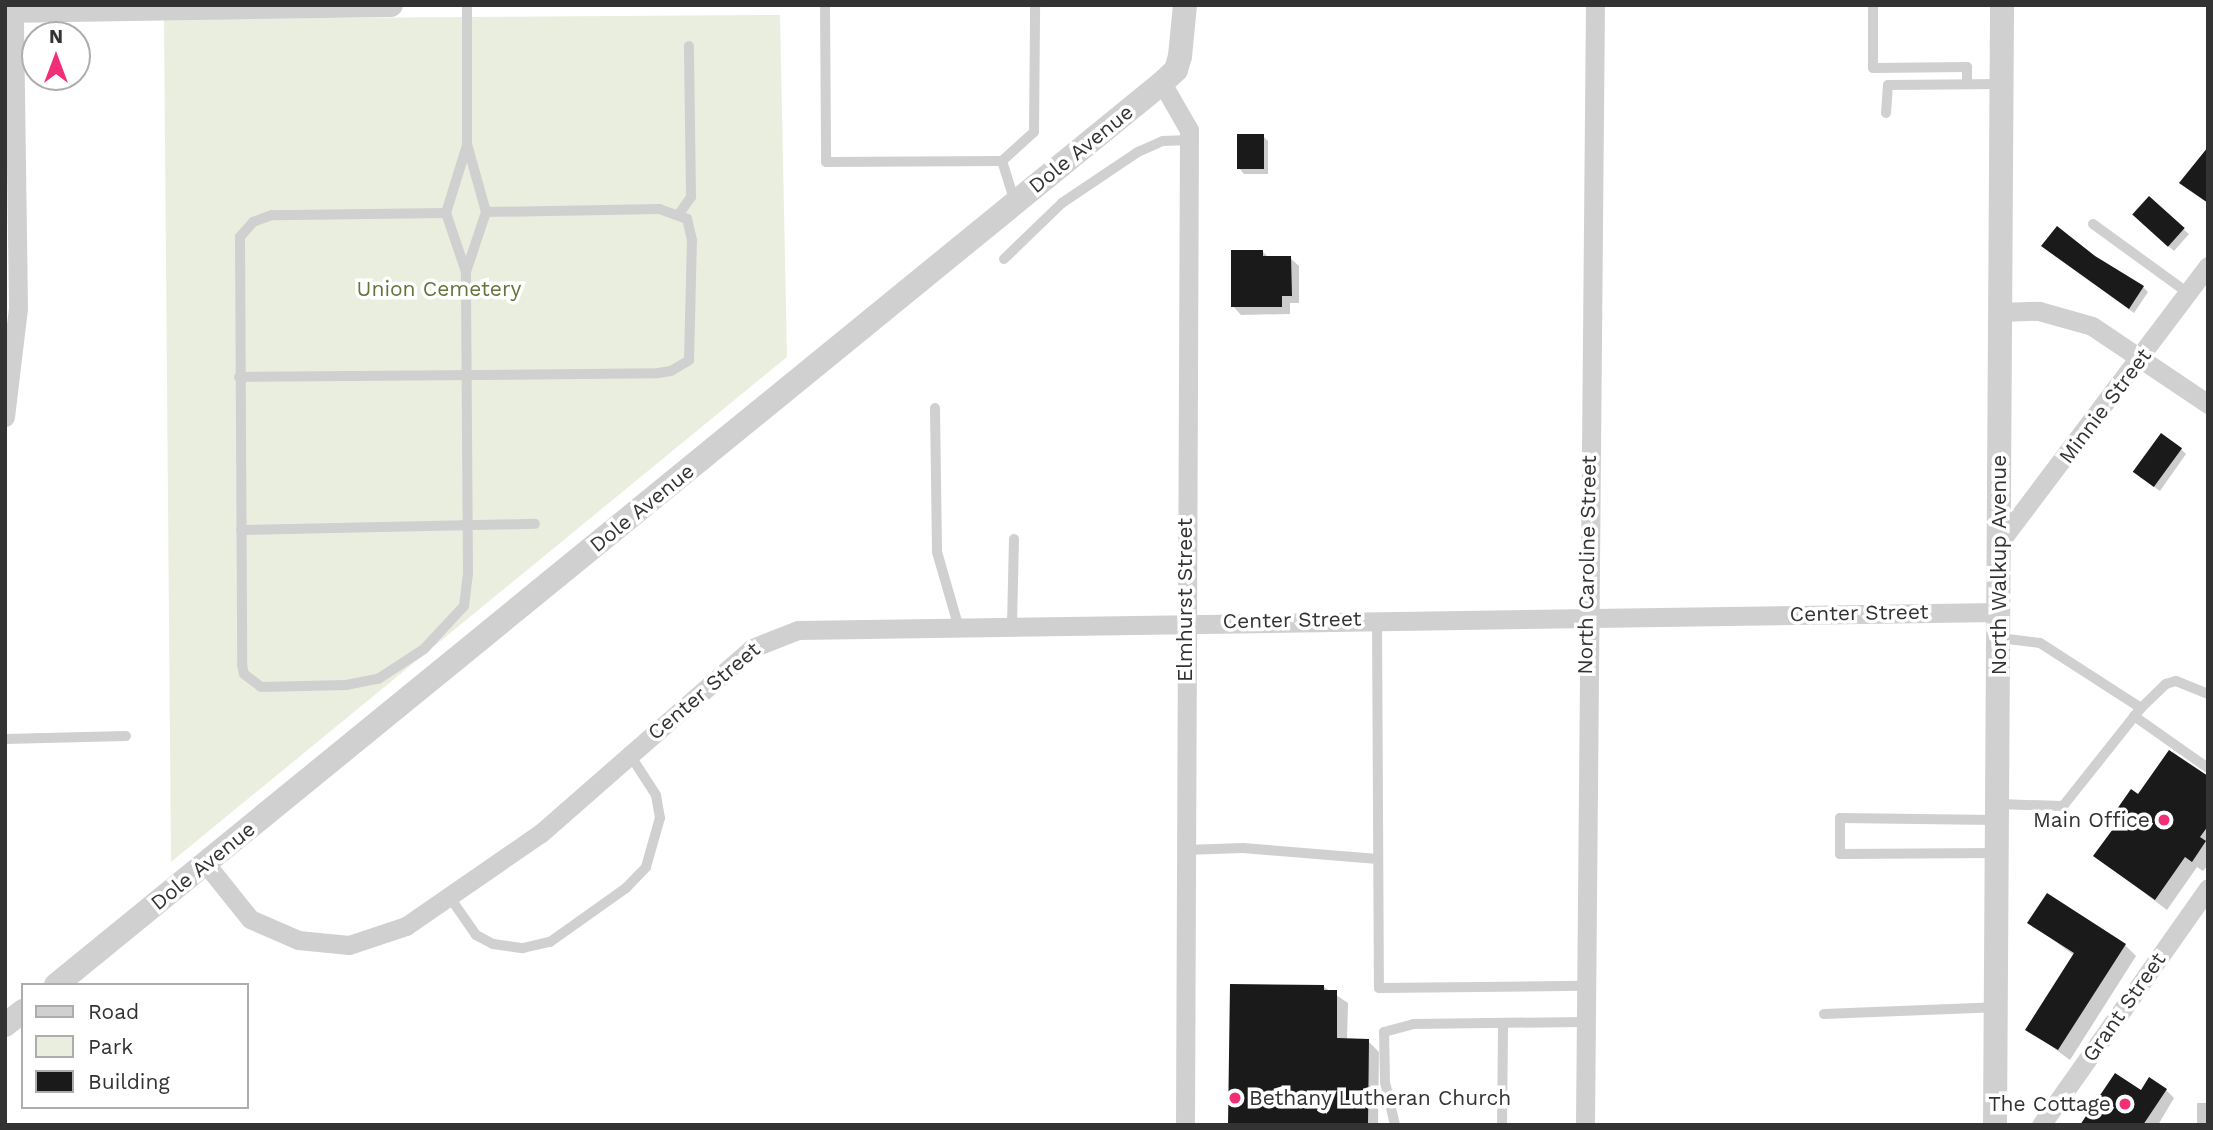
<!DOCTYPE html>
<style>
body{margin:0}
#map{position:relative;width:2213px;height:1130px;overflow:hidden;background:#fff;font-family:"Work Sans",sans-serif}
div>[style]{position:absolute}
.green>*{inset:0;background:#eaeede}
.shadow>*{inset:0;background:#0003;transform-origin:0 0}
.building>*{inset:0;background:#1a1a1a;transform-origin:0 0}
.service>*{height:10px;margin:-5px;padding:0 5px;transform-origin:5px;border-radius:5px;background:#d0d0d0}
.minor>*{height:19px;margin:-9.5px;padding:0 9.5px;transform-origin:9.5px;border-radius:9.5px;background:#d0d0d0}
.tertiary>*{height:24px;margin:-12px;padding:0 12px;transform-origin:12px;border-radius:12px;background:#d0d0d0}
.dots>*{width:19px;height:19px;translate:-50% -50%;box-sizing:border-box;border:4px solid #fff;border-radius:50%}
span{translate:-50% -50%;white-space:nowrap;text-align:center;line-height:1.15;-webkit-text-stroke:7px #fff;paint-order:stroke}
.street-label{font-size:21px;color:#333}
.park-label{font-size:21px;color:#66733c}
.poi-label{font-size:21px;color:#333}
.right{translate:-100% -50%;text-align:right}
.left{translate:0 -50%;text-align:left}
.frame{position:absolute;inset:0;border:7px solid #333;pointer-events:none}
.legend{position:absolute;left:21px;top:983px;width:228px;height:126px;box-sizing:border-box;background:#fff;border:2px solid #adadad;margin:0;padding:9px 12px;list-style:none;font-size:21px;color:#333}
.legend li{display:flex;align-items:center;gap:14px;height:35px}
.legend b{width:35px;border:2px solid #adadad}
.north{position:absolute;left:21px;top:21px;width:70px;height:70px;box-sizing:border-box;background:#fff;border:2px solid #adadad;border-radius:50%;rotate:0deg;font-size:19px;font-weight:700;line-height:28px;text-align:center;color:#333}
.north::after{content:'';display:block;margin:auto;width:24px;height:32px;background:#f12e76;clip-path:polygon(50% 0,100% 100%,50% 72%,0 100%)}
</style>
<div id="map">
<div class="green">
<div style="clip-path:polygon(780px 15px,787px 357px,171px 862px,164px 19px)"></div>
</div>
<div class="shadow">
<div style="clip-path:polygon(1263px 136px,1268px 141px,1268px 174px,1244px 174px,1239px 168px)"></div>
<div style="clip-path:polygon(2149px 199px,2189px 234px,2174px 251px,2140px 220px)"></div>
<div style="clip-path:polygon(1262px 251px,1269px 258px,1290px 258px,1299px 266px,1299px 303px,1290px 303px,1290px 314px,1241px 315px,1233px 306px)"></div>
<div style="clip-path:polygon(2048px 251px,2143px 287px,2148px 292px,2134px 313px)"></div>
<div style="clip-path:polygon(2181px 449px,2186px 454px,2160px 491px,2140px 477px)"></div>
<div style="clip-path:polygon(2208px 779px,2208px 865px,2203px 871px,2197px 867px,2167px 910px,2096px 856px,2138px 796px)"></div>
<div style="clip-path:polygon(2030px 923px,2125px 945px,2136px 956px,2070px 1060px,2028px 1029px,2075px 956px)"></div>
<div style="clip-path:polygon(1324px 987px,1348px 1003px,1347px 1040px,1368px 1041px,1379px 1052px,1378px 1125px,1230px 1125px)"></div>
<div style="clip-path:polygon(2166px 1090px,2174px 1098px,2158px 1125px,2085px 1125px,2142px 1092px)"></div>
<div style="left:2197px;top:1103px;width:11px;height:22px"></div>
</div>
<div class="building">
<div style="left:1237px;top:134px;width:27px;height:35px"></div>
<div style="clip-path:polygon(2208px 147px,2208px 203px,2179px 183px)"></div>
<div style="left:2149px;top:196px;width:48px;height:25px;rotate:42deg"></div>
<div style="clip-path:polygon(2057px 226px,2095px 256px,2144px 286px,2129px 309px,2041px 246px)"></div>
<div style="clip-path:polygon(1231px 250px,1263px 250px,1263px 256px,1291px 256px,1292px 296px,1282px 296px,1282px 307px,1231px 307px)"></div>
<div style="left:2161px;top:433px;width:26px;height:48px;rotate:36deg"></div>
<div style="clip-path:polygon(2169px 750px,2208px 776px,2208px 826px,2200px 837px,2206px 841px,2192px 862px,2185px 857px,2155px 900px,2093px 856px,2124px 814px,2117px 809px,2131px 789px,2138px 794px)"></div>
<div style="clip-path:polygon(2047px 893px,2126px 944px,2058px 1050px,2025px 1030px,2074px 953px,2027px 923px)"></div>
<div style="clip-path:polygon(1230px 984px,1324px 985px,1324px 990px,1337px 990px,1337px 1038px,1369px 1039px,1368px 1125px,1228px 1125px)"></div>
<div style="clip-path:polygon(2115px 1073px,2141px 1090px,2149px 1077px,2167px 1089px,2143px 1125px,2080px 1125px)"></div>
</div>
<div class="service">
<div style="left:825px;top:5px;width:157px;rotate:89.6deg"></div>
<div style="left:826px;top:162px;width:176px;rotate:-0.3deg"></div>
<div style="left:1002px;top:161px;width:43px;rotate:72.4deg"></div>
<div style="left:1873px;top:5px;width:63px;rotate:90deg"></div>
<div style="left:1873px;top:68px;width:94px;rotate:-0.6deg"></div>
<div style="left:1967px;top:67px;width:17px;rotate:90deg"></div>
<div style="left:1886px;top:113px;width:28px;rotate:-86deg"></div>
<div style="left:1888px;top:85px;width:114px;rotate:-0.5deg"></div>
<div style="left:1002px;top:161px;width:43px;rotate:-42.2deg"></div>
<div style="left:1034px;top:132px;width:127px;rotate:-89.5deg"></div>
<div style="left:446px;top:213px;width:174px;rotate:179.3deg"></div>
<div style="left:272px;top:215px;width:20px;rotate:160deg"></div>
<div style="left:253px;top:222px;width:20px;rotate:131deg"></div>
<div style="left:240px;top:237px;width:428px;rotate:89.7deg"></div>
<div style="left:242px;top:665px;width:9px;rotate:77deg"></div>
<div style="left:244px;top:674px;width:21px;rotate:37deg"></div>
<div style="left:261px;top:687px;width:85px;rotate:-1.3deg"></div>
<div style="left:346px;top:685px;width:33px;rotate:-11deg"></div>
<div style="left:378px;top:679px;width:55px;rotate:-33.1deg"></div>
<div style="left:424px;top:649px;width:59px;rotate:-47.1deg"></div>
<div style="left:464px;top:606px;width:32px;rotate:-83deg"></div>
<div style="left:468px;top:574px;width:302px;rotate:-90.4deg"></div>
<div style="left:466px;top:272px;width:63px;rotate:-71.6deg"></div>
<div style="left:486px;top:212px;width:71px;rotate:-105.6deg"></div>
<div style="left:467px;top:144px;width:139px;rotate:-90deg"></div>
<div style="left:679px;top:214px;width:21px;rotate:-55deg"></div>
<div style="left:691px;top:197px;width:151px;rotate:-90.8deg"></div>
<div style="left:2093px;top:224px;width:117px;rotate:36deg"></div>
<div style="left:1004px;top:259px;width:81px;rotate:-44deg"></div>
<div style="left:1062px;top:203px;width:92px;rotate:-33.9deg"></div>
<div style="left:1138px;top:152px;width:27px;rotate:-24deg"></div>
<div style="left:1163px;top:141px;width:26px;rotate:-2deg"></div>
<div style="left:466px;top:272px;width:62px;rotate:-108.7deg"></div>
<div style="left:446px;top:213px;width:71px;rotate:-72.8deg"></div>
<div style="left:239px;top:377px;width:419px;rotate:-0.5deg"></div>
<div style="left:658px;top:373px;width:13px;rotate:-9deg"></div>
<div style="left:671px;top:371px;width:21px;rotate:-31deg"></div>
<div style="left:689px;top:360px;width:120px;rotate:-88.6deg"></div>
<div style="left:692px;top:240px;width:22px;rotate:-103deg"></div>
<div style="left:687px;top:219px;width:29px;rotate:-160deg"></div>
<div style="left:660px;top:209px;width:174px;rotate:179deg"></div>
<div style="left:935px;top:408px;width:144px;rotate:89.2deg"></div>
<div style="left:937px;top:552px;width:79px;rotate:73.9deg"></div>
<div style="left:241px;top:530px;width:294px;rotate:-1.2deg"></div>
<div style="left:1377px;top:619px;width:369px;rotate:89.7deg"></div>
<div style="left:1379px;top:988px;width:206px;rotate:-0.6deg"></div>
<div style="left:1012px;top:626px;width:87px;rotate:-88.7deg"></div>
<div style="left:2141px;top:708px;width:35px;rotate:-44deg"></div>
<div style="left:2166px;top:684px;width:10px;rotate:-17deg"></div>
<div style="left:2176px;top:681px;width:35px;rotate:22deg"></div>
<div style="left:2134px;top:716px;width:90px;rotate:35.1deg"></div>
<div style="left:5px;top:739px;width:121px;rotate:-1.4deg"></div>
<div style="left:1998px;top:804px;width:65px;rotate:1.8deg"></div>
<div style="left:2063px;top:806px;width:125px;rotate:-51.5deg"></div>
<div style="left:2141px;top:708px;width:120px;rotate:-147.2deg"></div>
<div style="left:2040px;top:643px;width:41px;rotate:-173deg"></div>
<div style="left:1185px;top:850px;width:58px;rotate:-2deg"></div>
<div style="left:1243px;top:848px;width:135px;rotate:4.7deg"></div>
<div style="left:1996px;top:853px;width:156px;rotate:179.6deg"></div>
<div style="left:1840px;top:854px;width:36px;rotate:-90deg"></div>
<div style="left:1840px;top:818px;width:156px;rotate:0.7deg"></div>
<div style="left:451px;top:899px;width:44px;rotate:55.2deg"></div>
<div style="left:476px;top:935px;width:19px;rotate:28deg"></div>
<div style="left:493px;top:944px;width:30px;rotate:8deg"></div>
<div style="left:523px;top:948px;width:28px;rotate:-13deg"></div>
<div style="left:550px;top:942px;width:93px;rotate:-35.4deg"></div>
<div style="left:626px;top:888px;width:29px;rotate:-46deg"></div>
<div style="left:646px;top:867px;width:51px;rotate:-74.1deg"></div>
<div style="left:660px;top:818px;width:23px;rotate:-100deg"></div>
<div style="left:656px;top:795px;width:48px;rotate:-123deg"></div>
<div style="left:1824px;top:1014px;width:171px;rotate:-2.3deg"></div>
<div style="left:1395px;top:1125px;width:44px;rotate:-103.1deg"></div>
<div style="left:1385px;top:1082px;width:50px;rotate:-91.1deg"></div>
<div style="left:1384px;top:1032px;width:30px;rotate:-15deg"></div>
<div style="left:1413px;top:1024px;width:172px;rotate:-0.7deg"></div>
<div style="left:1502px;top:1125px;width:102px;rotate:-89.4deg"></div>
</div>
<div class="minor">
<div style="left:1162px;top:83px;width:54px;rotate:60.1deg"></div>
<div style="left:1189px;top:130px;width:995px;rotate:90.23deg"></div>
<div style="left:2001px;top:312px;width:38px;rotate:-2deg"></div>
<div style="left:2039px;top:311px;width:55px;rotate:15.8deg"></div>
<div style="left:2092px;top:326px;width:140px;rotate:33.9deg"></div>
<div style="left:5px;top:417px;width:110px;rotate:-83.2deg"></div>
<div style="left:18px;top:308px;width:297px;rotate:-90.8deg"></div>
<div style="left:1999px;top:543px;width:347px;rotate:-53deg"></div>
<div style="left:206px;top:864px;width:70px;rotate:51.3deg"></div>
<div style="left:250px;top:919px;width:52px;rotate:23.6deg"></div>
<div style="left:298px;top:940px;width:51px;rotate:5.6deg"></div>
<div style="left:349px;top:945px;width:60px;rotate:-18.4deg"></div>
<div style="left:406px;top:926px;width:164px;rotate:-34.6deg"></div>
<div style="left:541px;top:833px;width:281px;rotate:-41.2deg"></div>
<div style="left:752px;top:648px;width:49px;rotate:-21.4deg"></div>
<div style="left:798px;top:630px;width:1201px;rotate:-0.86deg"></div>
<div style="left:1585px;top:1125px;width:1120px;rotate:-89.49deg"></div>
<div style="left:2041px;top:1125px;width:290px;rotate:-54.8deg"></div>
</div>
<div class="tertiary">
<div style="left:5px;top:11px;width:386px;rotate:-0.9deg"></div>
<div style="left:56px;top:985px;width:1427px;rotate:-39.2deg"></div>
<div style="left:1162px;top:83px;width:19px;rotate:-43deg"></div>
<div style="left:1176px;top:70px;width:15px;rotate:-74deg"></div>
<div style="left:1180px;top:56px;width:51px;rotate:-84.4deg"></div>
<div style="left:5px;top:1025px;width:23px;rotate:-38deg"></div>
<div style="left:1995px;top:1125px;width:1120px;rotate:-89.64deg"></div>
</div>
<div class="dots">
<div style="left:2164px;top:820px;background:#f12e76"></div>
<div style="left:1235px;top:1098px;background:#f12e76"></div>
<div style="left:2125px;top:1104px;background:#f12e76"></div>
</div>
<div class="street-label">
<span style="left:1081px;top:149px;rotate:-39deg">Dole Avenue</span>
<span style="left:2105px;top:406px;rotate:-53deg">Minnie Street</span>
<span style="left:642px;top:508px;rotate:-39deg">Dole Avenue</span>
<span style="left:1587px;top:565px;rotate:-89deg">North Caroline Street</span>
<span style="left:1999px;top:565px;rotate:-90deg">North Walkup Avenue</span>
<span style="left:1185px;top:600px;rotate:-90deg">Elmhurst Street</span>
<span style="left:1859px;top:613px;rotate:-1deg">Center Street</span>
<span style="left:1292px;top:620px;rotate:-1deg">Center Street</span>
<span style="left:704px;top:691px;rotate:-40deg">Center Street</span>
<span style="left:203px;top:866px;rotate:-39deg">Dole Avenue</span>
<span style="left:2124px;top:1007px;rotate:-55deg">Grant Street</span>
</div>
<div class="park-label">
<span style="left:439px;top:289px">Union Cemetery</span>
</div>
<div class="poi-label">
<span class="right" style="left:2150px;top:820px">Main Office</span>
<span class="left" style="left:1249px;top:1098px">Bethany Lutheran Church</span>
<span class="right" style="left:2111px;top:1104px">The Cottage</span>
</div>
<div class="frame"></div>
<ul class="legend">
<li><b style="height:9px;background:#d0d0d0"></b>Road</li>
<li><b style="height:19px;background:#eaeede"></b>Park</li>
<li><b style="height:19px;background:#1a1a1a"></b>Building</li>
</ul>
<div class="north">N</div>
</div>
